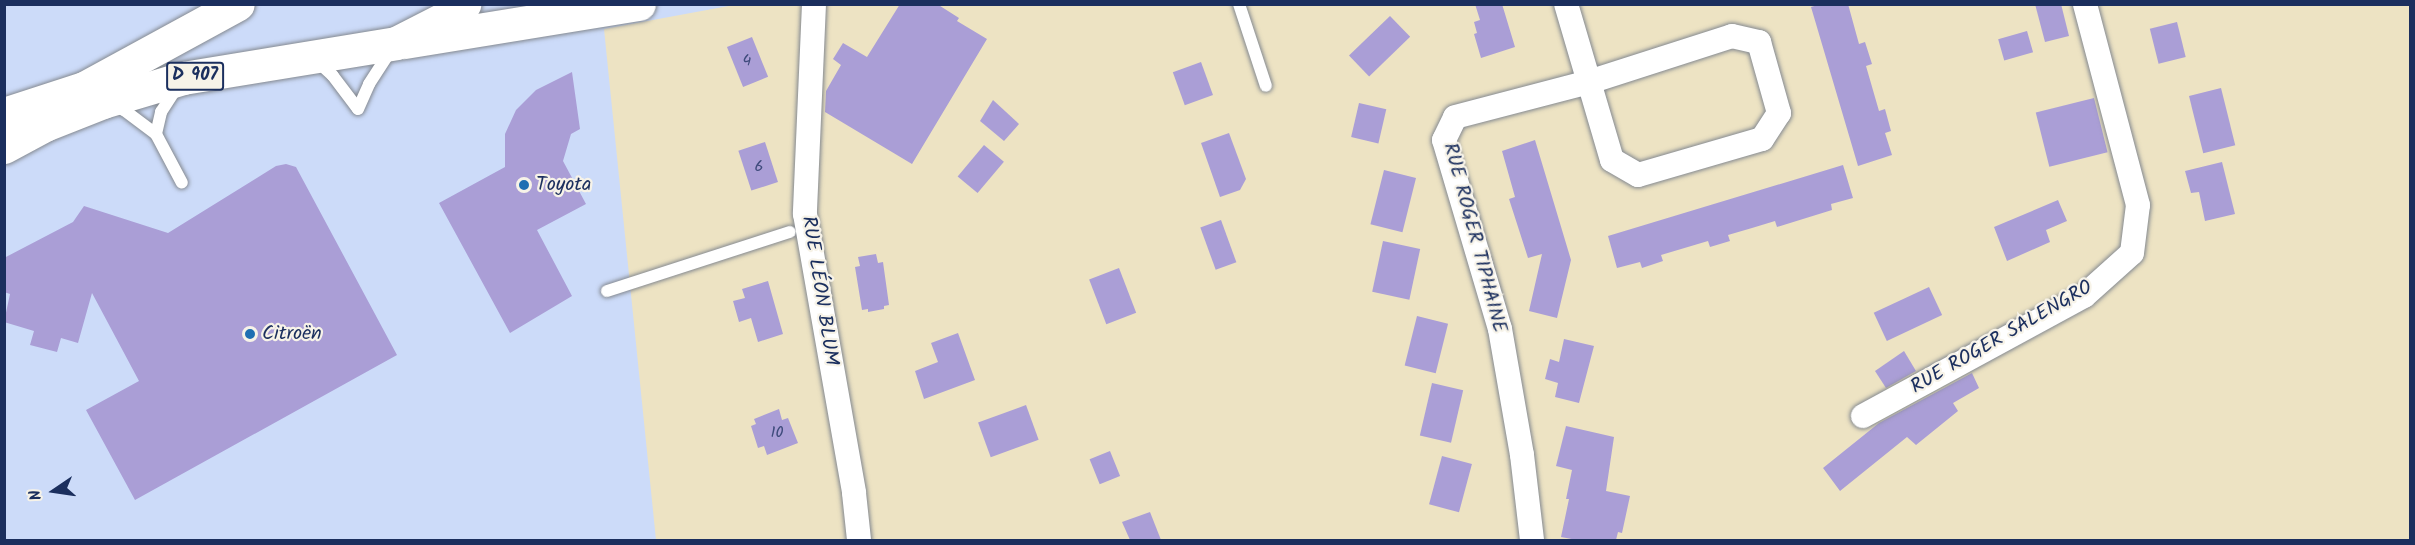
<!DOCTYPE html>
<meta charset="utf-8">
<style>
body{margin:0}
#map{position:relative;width:2415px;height:545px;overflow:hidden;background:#ede3c3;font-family:Kalam,sans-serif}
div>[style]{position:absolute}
.built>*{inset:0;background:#ccdbf9}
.building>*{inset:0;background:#aa9ed6;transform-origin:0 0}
.roads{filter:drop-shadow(0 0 2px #848990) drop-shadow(0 0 2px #848990)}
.lane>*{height:12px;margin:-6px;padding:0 6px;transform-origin:6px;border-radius:6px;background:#fff}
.street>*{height:24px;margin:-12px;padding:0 12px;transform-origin:12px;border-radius:12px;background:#fff}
.secondary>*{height:33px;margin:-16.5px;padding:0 16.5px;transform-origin:16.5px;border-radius:16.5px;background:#fff}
.primary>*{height:33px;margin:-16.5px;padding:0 16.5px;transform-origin:16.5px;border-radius:16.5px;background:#fff}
.dots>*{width:16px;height:16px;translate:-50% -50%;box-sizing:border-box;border:3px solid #f7f3e8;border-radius:50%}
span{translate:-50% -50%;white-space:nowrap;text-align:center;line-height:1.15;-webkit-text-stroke:4.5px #f7f3e8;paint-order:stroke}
.number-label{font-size:16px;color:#3f4b7c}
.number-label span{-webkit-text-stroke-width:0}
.shield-label span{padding:2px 4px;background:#f7f3e8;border:2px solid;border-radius:4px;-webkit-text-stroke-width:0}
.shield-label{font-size:18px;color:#1b2f5e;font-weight:700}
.poi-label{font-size:20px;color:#1b2f5e}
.left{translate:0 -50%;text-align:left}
.street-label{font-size:20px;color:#1b2f5e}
.frame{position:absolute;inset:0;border:6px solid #1b2f5e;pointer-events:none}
.north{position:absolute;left:24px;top:461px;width:60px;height:60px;-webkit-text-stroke:4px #f7f3e8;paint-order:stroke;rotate:257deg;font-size:16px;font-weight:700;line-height:24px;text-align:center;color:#1b2f5e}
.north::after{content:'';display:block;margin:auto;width:21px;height:27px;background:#1b2f5e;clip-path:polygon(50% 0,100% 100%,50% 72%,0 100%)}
</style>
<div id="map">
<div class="built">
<div style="clip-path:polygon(4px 5px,734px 5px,604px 29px,656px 540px,5px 540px)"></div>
</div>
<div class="building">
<div style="clip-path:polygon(900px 4px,937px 4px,959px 18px,957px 21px,987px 39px,912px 164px,825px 112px,826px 91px,841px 65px,833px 59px,843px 43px,867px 57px)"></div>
<div style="clip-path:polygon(1475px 4px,1502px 4px,1515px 47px,1481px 58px,1474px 34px,1477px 33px,1474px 22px,1480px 20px)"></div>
<div style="clip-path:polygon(1821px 4px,1848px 4px,1859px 44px,1865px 42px,1872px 64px,1866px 66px,1879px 111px,1885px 109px,1891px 131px,1885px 133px,1892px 155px,1858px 166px,1811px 7px)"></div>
<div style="clip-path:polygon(2035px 4px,2061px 4px,2069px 36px,2045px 42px)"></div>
<div style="left:1390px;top:16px;width:29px;height:57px;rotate:46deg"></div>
<div style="left:2177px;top:22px;width:36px;height:28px;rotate:76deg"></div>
<div style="left:2027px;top:31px;width:22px;height:30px;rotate:74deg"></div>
<div style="left:752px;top:37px;width:43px;height:27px;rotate:68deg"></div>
<div style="left:1201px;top:62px;width:35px;height:30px;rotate:70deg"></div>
<div style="clip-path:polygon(572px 72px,580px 129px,571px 134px,563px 161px,586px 204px,537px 230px,572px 296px,510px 333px,439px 203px,505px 167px,505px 134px,516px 110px,536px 90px)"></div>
<div style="left:2221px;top:88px;width:59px;height:33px;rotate:76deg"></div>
<div style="left:2094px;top:98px;width:56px;height:60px;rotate:76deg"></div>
<div style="clip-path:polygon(993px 100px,1019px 124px,1004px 141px,980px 121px)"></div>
<div style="left:1359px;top:103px;width:28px;height:35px;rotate:13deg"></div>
<div style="clip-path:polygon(1229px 133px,1246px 179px,1240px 190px,1220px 197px,1201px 143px)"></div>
<div style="clip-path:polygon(1535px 140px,1571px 260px,1557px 318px,1529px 311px,1542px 254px,1528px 258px,1509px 199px,1515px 197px,1502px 151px)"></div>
<div style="left:765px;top:142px;width:42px;height:28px;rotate:72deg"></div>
<div style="left:984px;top:145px;width:26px;height:41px;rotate:40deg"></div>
<div style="clip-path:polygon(2222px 162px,2235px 214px,2205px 221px,2199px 192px,2191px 193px,2185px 171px)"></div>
<div style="clip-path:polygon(286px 164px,296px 167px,397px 355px,135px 500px,86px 410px,139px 381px,92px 293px,78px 343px,61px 338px,57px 352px,30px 345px,34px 331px,4px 322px,10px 294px,4px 292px,4px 258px,73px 222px,84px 206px,168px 233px,276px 166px)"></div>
<div style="clip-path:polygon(1843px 165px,1853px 198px,1831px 204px,1832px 210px,1777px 227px,1775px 221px,1752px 228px,1728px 235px,1730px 241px,1710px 247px,1708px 241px,1661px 255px,1663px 261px,1642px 268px,1640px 262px,1617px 268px,1608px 236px)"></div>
<div style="left:1384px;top:170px;width:33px;height:56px;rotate:14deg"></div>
<div style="clip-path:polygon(2058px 200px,2067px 221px,2046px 230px,2050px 242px,2007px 261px,1994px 227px)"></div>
<div style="left:1221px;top:220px;width:45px;height:22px;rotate:70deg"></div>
<div style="left:1383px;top:241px;width:38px;height:52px;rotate:12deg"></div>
<div style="clip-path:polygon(876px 254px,878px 263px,883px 262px,889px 305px,884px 306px,884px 309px,868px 312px,868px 309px,862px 310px,855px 267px,860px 266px,858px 257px)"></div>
<div style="left:1119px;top:268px;width:48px;height:32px;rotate:69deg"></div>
<div style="clip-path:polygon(768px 281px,783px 334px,758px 342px,751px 318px,739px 322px,733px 301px,745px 298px,742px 289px)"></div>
<div style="left:1929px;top:287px;width:31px;height:61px;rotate:65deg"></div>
<div style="left:1417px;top:316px;width:32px;height:51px;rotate:14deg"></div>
<div style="clip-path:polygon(958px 333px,975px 380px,924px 399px,915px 371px,938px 362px,931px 343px)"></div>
<div style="clip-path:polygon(1564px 339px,1594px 346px,1579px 403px,1555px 397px,1558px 383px,1545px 379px,1550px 359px,1559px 362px)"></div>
<div style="clip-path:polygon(1904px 351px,1916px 371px,1886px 388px,1875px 371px)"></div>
<div style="clip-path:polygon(1972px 373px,1979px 388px,1953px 403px,1958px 411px,1916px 445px,1907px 437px,1840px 491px,1823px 468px,1879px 423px)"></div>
<div style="left:1432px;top:383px;width:32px;height:54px;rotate:13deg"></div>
<div style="left:1026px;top:405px;width:37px;height:51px;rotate:70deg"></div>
<div style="clip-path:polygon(779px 409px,782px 420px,788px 418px,798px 443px,767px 455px,764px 446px,758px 448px,751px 426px,756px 424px,754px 419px)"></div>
<div style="clip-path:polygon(1566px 426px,1614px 437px,1606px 491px,1630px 496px,1622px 533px,1618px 532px,1616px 540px,1577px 540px,1561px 537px,1569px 499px,1566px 499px,1572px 470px,1556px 466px)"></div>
<div style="left:1110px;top:451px;width:27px;height:22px;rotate:68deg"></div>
<div style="left:1442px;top:456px;width:31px;height:50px;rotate:15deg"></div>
<div style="clip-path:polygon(1150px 512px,1161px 540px,1130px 540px,1122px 522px)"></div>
</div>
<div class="roads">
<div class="lane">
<div style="left:1239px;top:4px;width:86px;rotate:71.8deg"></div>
<div style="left:316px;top:60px;width:23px;rotate:43deg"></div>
<div style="left:333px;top:76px;width:41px;rotate:52.9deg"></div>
<div style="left:358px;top:109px;width:27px;rotate:-66deg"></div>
<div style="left:369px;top:84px;width:40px;rotate:-57.1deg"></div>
<div style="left:113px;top:106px;width:12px;rotate:20deg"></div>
<div style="left:124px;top:110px;width:40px;rotate:37deg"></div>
<div style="left:156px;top:134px;width:55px;rotate:62deg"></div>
<div style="left:156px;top:134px;width:23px;rotate:-77deg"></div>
<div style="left:161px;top:112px;width:30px;rotate:-57deg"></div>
<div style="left:607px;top:291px;width:192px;rotate:-17.9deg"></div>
</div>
<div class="street">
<div style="left:814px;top:4px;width:210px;rotate:92.5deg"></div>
<div style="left:805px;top:214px;width:283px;rotate:80deg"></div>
<div style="left:854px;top:493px;width:47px;rotate:83.9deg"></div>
<div style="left:1732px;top:36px;width:28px;rotate:13deg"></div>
<div style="left:1759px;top:42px;width:74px;rotate:74.3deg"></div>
<div style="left:1779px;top:113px;width:31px;rotate:123deg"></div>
<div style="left:1762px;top:139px;width:129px;rotate:163.8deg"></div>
<div style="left:1638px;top:175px;width:30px;rotate:-150deg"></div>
<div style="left:1612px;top:160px;width:81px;rotate:-106.4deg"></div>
<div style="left:1589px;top:82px;width:150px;rotate:-17.8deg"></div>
<div style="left:1863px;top:416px;width:251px;rotate:-28.5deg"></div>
<div style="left:2084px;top:296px;width:64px;rotate:-41.9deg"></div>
<div style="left:2132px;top:253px;width:48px;rotate:-82.9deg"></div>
<div style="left:2138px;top:205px;width:208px;rotate:-104.8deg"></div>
<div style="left:1532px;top:540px;width:86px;rotate:-96.7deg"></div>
<div style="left:1522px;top:455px;width:128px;rotate:-99.9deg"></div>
<div style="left:1500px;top:329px;width:197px;rotate:-106.5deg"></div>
<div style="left:1444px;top:140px;width:25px;rotate:-64deg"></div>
<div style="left:1455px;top:117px;width:138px;rotate:-14.6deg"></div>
<div style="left:1589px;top:82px;width:81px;rotate:-106.4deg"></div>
</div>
<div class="secondary">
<div style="left:404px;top:42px;width:238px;rotate:-9.2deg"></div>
</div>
<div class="primary">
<div style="left:4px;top:114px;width:84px;rotate:-18deg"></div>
<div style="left:84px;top:88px;width:175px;rotate:-28.6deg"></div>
<div style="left:4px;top:147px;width:47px;rotate:-28.2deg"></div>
<div style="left:45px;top:125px;width:62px;rotate:-21.6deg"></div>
<div style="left:103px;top:102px;width:84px;rotate:-16.7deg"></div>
<div style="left:183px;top:78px;width:216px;rotate:-9.3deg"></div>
<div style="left:396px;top:43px;width:55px;rotate:-27deg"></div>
<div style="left:445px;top:18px;width:24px;rotate:-36deg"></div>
</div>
</div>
<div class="dots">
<div style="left:524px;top:185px;background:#1f6fb2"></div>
<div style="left:250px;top:334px;background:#1f6fb2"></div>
</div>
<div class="number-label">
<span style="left:747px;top:61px">4</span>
<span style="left:759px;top:167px">6</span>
<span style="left:777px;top:433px">10</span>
</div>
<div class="shield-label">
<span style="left:195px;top:76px">D 907</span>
</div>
<div class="poi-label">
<span class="left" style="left:536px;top:185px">Toyota</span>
<span class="left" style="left:262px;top:334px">Citroën</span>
</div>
<div class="street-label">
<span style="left:1474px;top:238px;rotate:75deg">RUE ROGER TIPHAINE</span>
<span style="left:819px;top:291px;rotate:81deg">RUE LÉON BLUM</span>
<span style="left:2002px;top:338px;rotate:-30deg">RUE ROGER SALENGRO</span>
</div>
<div class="frame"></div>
<div class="north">N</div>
</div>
